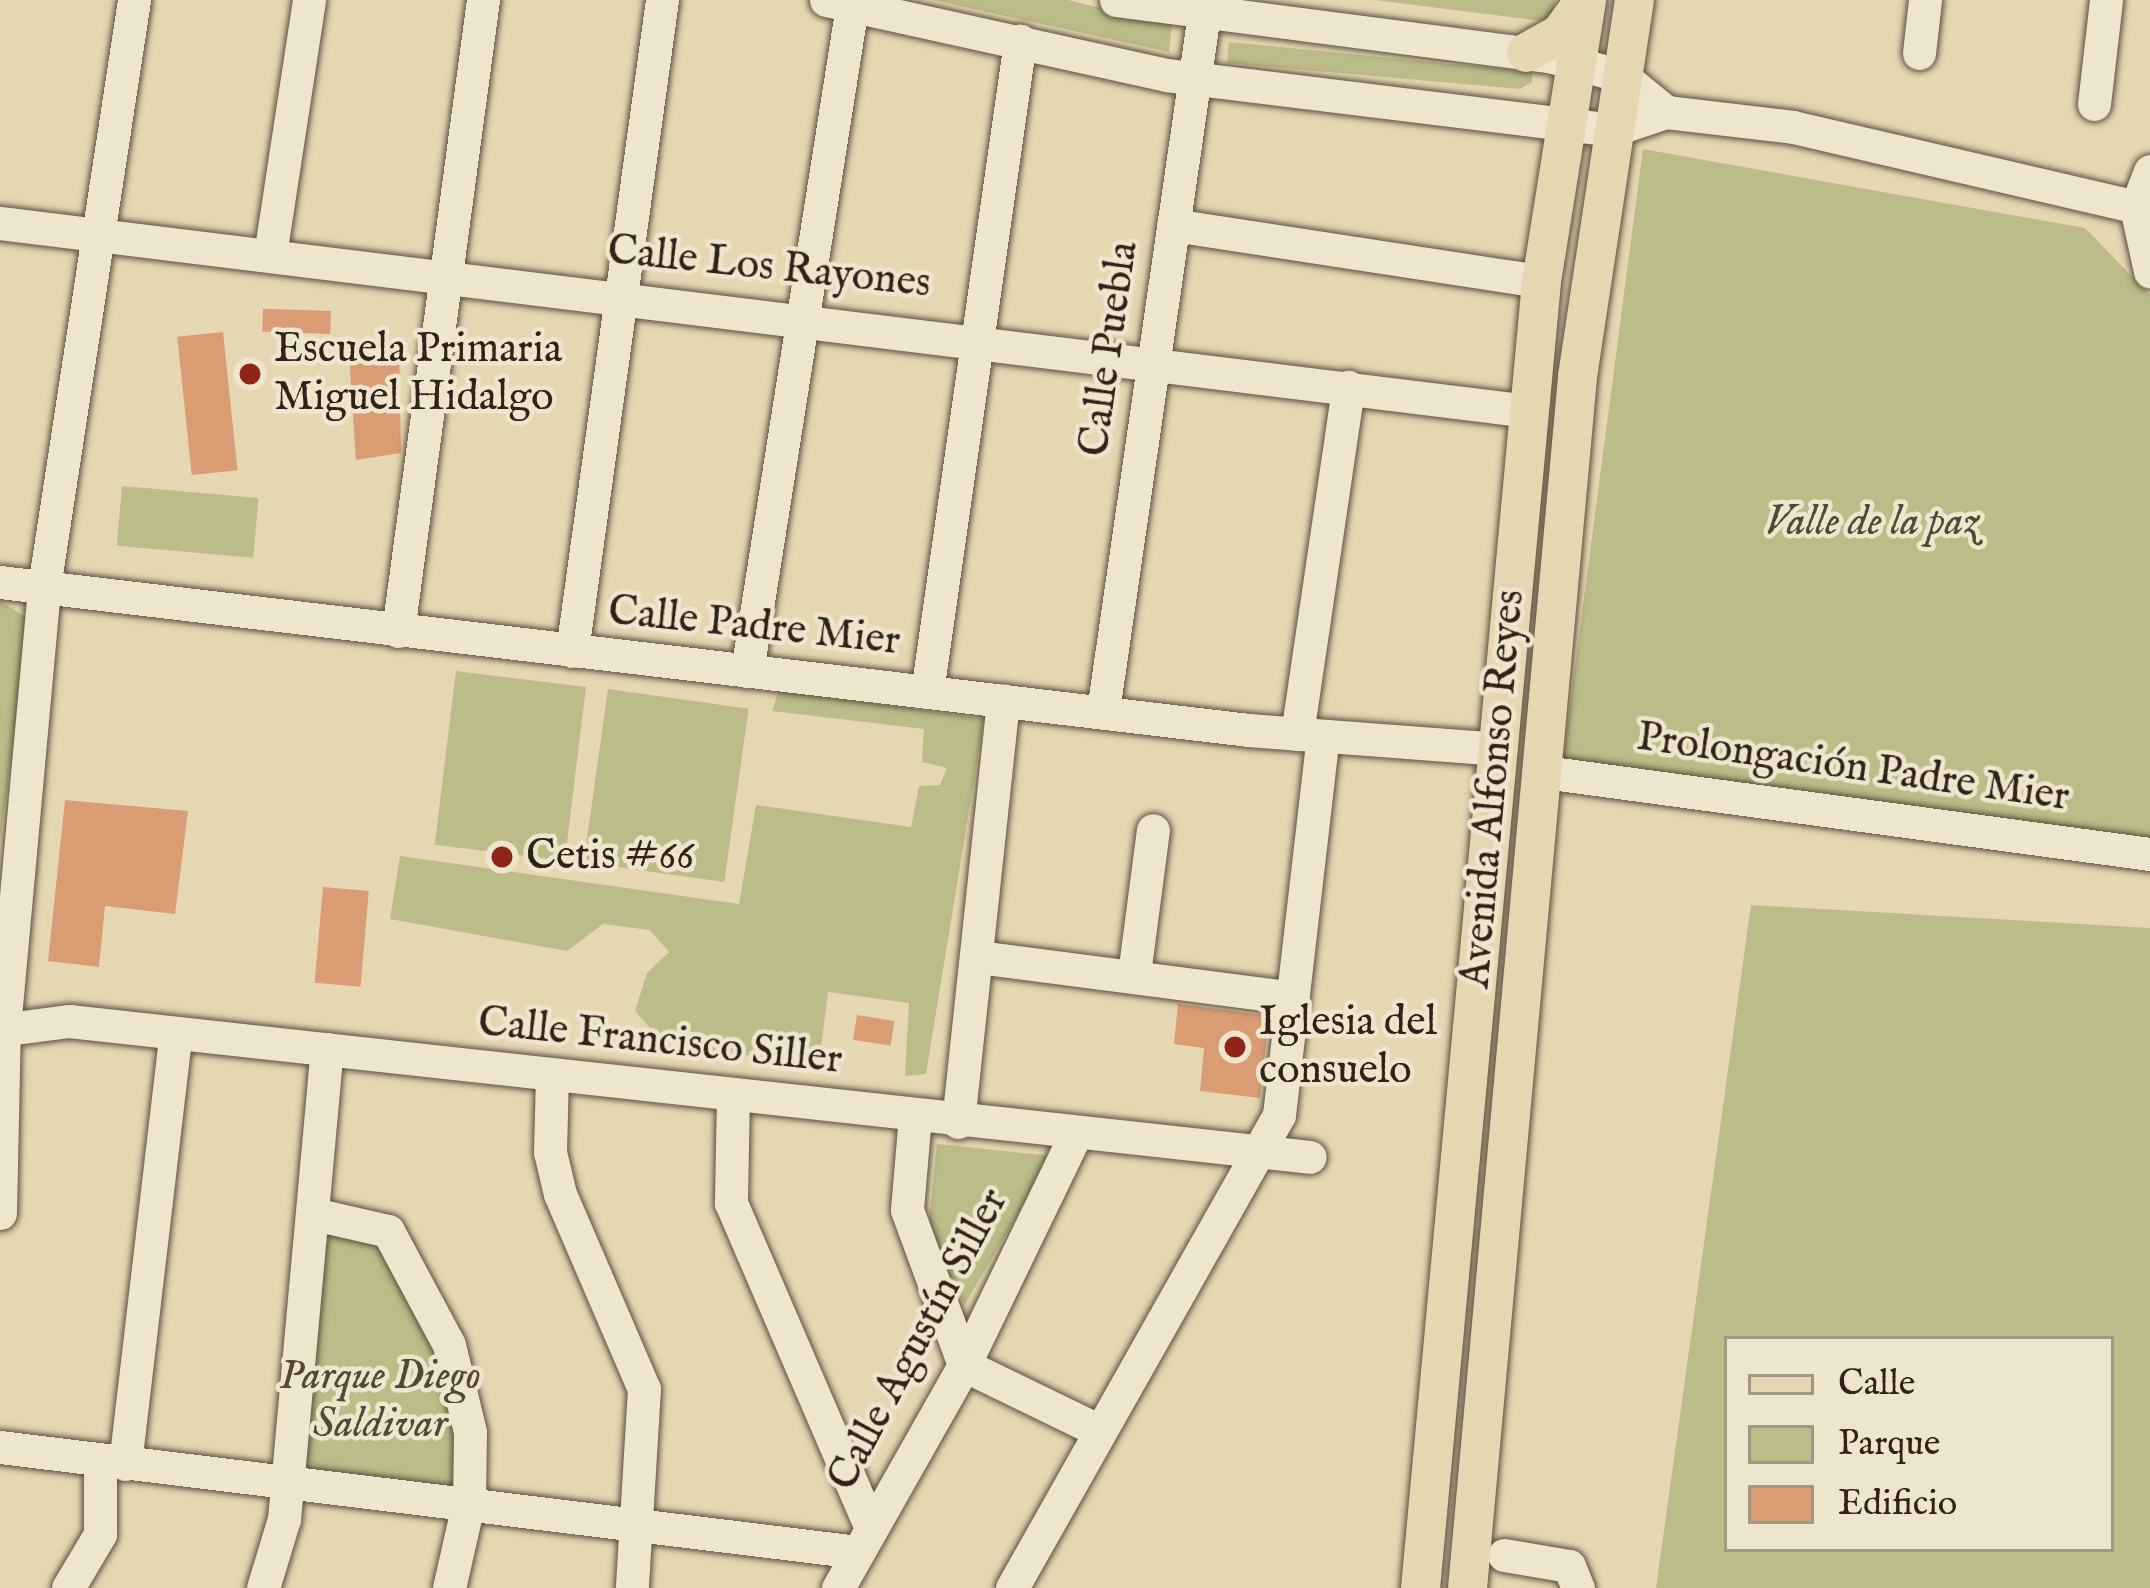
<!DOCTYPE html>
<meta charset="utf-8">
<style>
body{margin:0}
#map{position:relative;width:2150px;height:1588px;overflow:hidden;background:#e5d7b2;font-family:"IM FELL English",serif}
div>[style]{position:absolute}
.green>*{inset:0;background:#bbbc88;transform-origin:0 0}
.building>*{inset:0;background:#da9c73;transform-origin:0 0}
.roads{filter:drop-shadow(0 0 3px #5d4f3f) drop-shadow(0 0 3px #5d4f3f)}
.minor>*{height:33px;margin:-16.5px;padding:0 16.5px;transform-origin:16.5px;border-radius:16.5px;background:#eee5cd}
.major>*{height:39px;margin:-19.5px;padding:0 19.5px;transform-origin:19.5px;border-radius:19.5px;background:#e5d7b2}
.dots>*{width:33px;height:33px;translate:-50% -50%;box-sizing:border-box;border:6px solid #eee5cd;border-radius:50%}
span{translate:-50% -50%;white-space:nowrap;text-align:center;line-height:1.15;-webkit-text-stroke:9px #eee5cd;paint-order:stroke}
.street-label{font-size:42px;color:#302219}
.poi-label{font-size:42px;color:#302219}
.left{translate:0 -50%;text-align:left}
.park-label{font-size:42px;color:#534835;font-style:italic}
.legend{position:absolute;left:1724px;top:1336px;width:390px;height:216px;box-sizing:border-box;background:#eee5cd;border:3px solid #a29785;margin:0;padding:15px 21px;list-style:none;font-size:36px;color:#302219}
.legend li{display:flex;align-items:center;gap:24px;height:60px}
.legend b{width:60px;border:3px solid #a29785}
</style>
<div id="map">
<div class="green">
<div style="clip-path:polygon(933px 0,1068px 0,1172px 25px,1169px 52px)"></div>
<div style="clip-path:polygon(1375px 0,1555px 0,1551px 22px)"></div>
<div style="clip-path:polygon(1229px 42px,1532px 72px,1532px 82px,1520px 89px,1227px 63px)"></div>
<div style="clip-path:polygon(1643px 149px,2085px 228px,2150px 295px,2150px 842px,1562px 766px)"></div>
<div style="left:122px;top:486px;width:137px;height:60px;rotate:5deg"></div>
<div style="clip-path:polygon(0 601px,29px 619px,0 842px)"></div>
<div style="left:456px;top:671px;width:131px;height:175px;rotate:7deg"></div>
<div style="left:608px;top:689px;width:142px;height:175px;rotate:8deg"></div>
<div style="clip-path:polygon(779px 690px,984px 719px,926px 1074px,905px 1076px,909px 1003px,828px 992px,819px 1064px,705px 1050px,660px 1039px,635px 1011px,647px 973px,669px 952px,650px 930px,603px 924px,567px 951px,390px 919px,400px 856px,739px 904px,756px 805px,911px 827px,919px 786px,940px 785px,947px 768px,922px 762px,924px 729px,772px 711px)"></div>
<div style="clip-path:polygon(evenodd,1751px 905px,2150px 928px,2150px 1588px,1656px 1588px,1751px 905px,1727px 1339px,2111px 1339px,2111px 1549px,1727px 1549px,1727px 1339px)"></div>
<div style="clip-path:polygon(937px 1144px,1052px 1156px,965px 1304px,927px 1241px)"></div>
<div style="clip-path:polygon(321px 1223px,382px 1234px,457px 1384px,454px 1492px,299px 1467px)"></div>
</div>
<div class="building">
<div style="left:331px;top:311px;width:23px;height:68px;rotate:92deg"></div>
<div style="left:223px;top:332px;width:139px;height:46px;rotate:84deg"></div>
<div style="clip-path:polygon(399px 350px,401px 453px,356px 460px,349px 355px)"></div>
<div style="clip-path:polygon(65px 800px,188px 811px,175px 914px,105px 906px,99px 967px,48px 961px)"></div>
<div style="left:323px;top:887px;width:46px;height:96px;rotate:5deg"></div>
<div style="clip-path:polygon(1178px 1004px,1269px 1016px,1260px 1098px,1200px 1091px,1204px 1048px,1174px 1044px)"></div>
<div style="left:857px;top:1015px;width:38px;height:25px;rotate:9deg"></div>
</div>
<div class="roads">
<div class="minor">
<div style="left:826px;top:0;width:348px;rotate:12.4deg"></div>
<div style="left:1166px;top:75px;width:450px;rotate:7deg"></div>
<div style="left:1613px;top:130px;width:56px;rotate:-18.8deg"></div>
<div style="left:1666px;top:112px;width:128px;rotate:6.7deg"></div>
<div style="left:1793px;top:127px;width:352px;rotate:13.1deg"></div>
<div style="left:1116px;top:0;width:437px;rotate:7.4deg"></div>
<div style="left:1549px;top:56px;width:76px;rotate:15.3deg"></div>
<div style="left:1622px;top:76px;width:57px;rotate:39.3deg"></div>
<div style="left:1919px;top:53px;width:53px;rotate:-83.5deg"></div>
<div style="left:2094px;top:104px;width:105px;rotate:-83.4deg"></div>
<div style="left:2150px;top:171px;width:39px;rotate:111deg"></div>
<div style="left:2136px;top:207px;width:66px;rotate:77.7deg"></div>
<div style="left:0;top:223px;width:1540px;rotate:7.01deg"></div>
<div style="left:1173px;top:225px;width:372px;rotate:8.7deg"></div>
<div style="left:270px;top:255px;width:258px;rotate:-81.3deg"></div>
<div style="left:0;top:582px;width:1257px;rotate:6.76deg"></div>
<div style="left:1248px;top:730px;width:253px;rotate:4.3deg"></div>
<div style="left:398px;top:631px;width:637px;rotate:-82.33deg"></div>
<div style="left:572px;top:651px;width:657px;rotate:-82.13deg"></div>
<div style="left:747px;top:671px;width:673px;rotate:-81.03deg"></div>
<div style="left:927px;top:692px;width:658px;rotate:-81.87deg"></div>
<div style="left:1103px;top:711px;width:718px;rotate:-81.76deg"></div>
<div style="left:1297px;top:734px;width:351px;rotate:-81.6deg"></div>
<div style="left:1544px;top:772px;width:612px;rotate:7.71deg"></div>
<div style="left:978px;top:957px;width:317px;rotate:7.4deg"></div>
<div style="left:1134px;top:974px;width:145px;rotate:-82.5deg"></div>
<div style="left:0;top:1030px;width:70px;rotate:-7.4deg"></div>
<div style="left:69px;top:1021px;width:1248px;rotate:6.25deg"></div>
<div style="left:552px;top:1075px;width:77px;rotate:91.5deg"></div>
<div style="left:550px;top:1152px;width:43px;rotate:76.6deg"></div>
<div style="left:560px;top:1194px;width:212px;rotate:66.7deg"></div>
<div style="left:644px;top:1389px;width:199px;rotate:93.5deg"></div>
<div style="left:733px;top:1095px;width:108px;rotate:91.1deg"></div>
<div style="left:731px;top:1203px;width:354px;rotate:66.7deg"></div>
<div style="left:915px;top:1116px;width:94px;rotate:94.9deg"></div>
<div style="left:907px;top:1210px;width:165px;rotate:69.8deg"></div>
<div style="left:964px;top:1365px;width:149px;rotate:25.9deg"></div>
<div style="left:958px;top:1122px;width:424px;rotate:-83.9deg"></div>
<div style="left:0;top:1213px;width:185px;rotate:-88.8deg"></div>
<div style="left:4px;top:1028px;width:443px;rotate:-84.8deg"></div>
<div style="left:44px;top:587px;width:594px;rotate:-81.28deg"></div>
<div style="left:314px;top:1214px;width:76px;rotate:12.9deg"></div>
<div style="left:388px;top:1231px;width:129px;rotate:61.8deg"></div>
<div style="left:449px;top:1345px;width:89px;rotate:76.4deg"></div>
<div style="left:470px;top:1432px;width:68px;rotate:90.8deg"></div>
<div style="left:469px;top:1500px;width:90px;rotate:102.8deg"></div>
<div style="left:0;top:1447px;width:864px;rotate:6.98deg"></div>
<div style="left:125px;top:1464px;width:430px;rotate:-83.3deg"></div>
<div style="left:1504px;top:1555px;width:66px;rotate:9.6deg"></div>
<div style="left:1569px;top:1566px;width:24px;rotate:68deg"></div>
<div style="left:68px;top:1588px;width:63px;rotate:-59.3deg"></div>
<div style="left:100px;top:1534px;width:73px;rotate:-90deg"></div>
<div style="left:263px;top:1588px;width:72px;rotate:-73.1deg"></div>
<div style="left:284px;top:1519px;width:472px;rotate:-84.8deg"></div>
<div style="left:838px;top:1588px;width:256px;rotate:-60.5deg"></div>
<div style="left:964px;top:1365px;width:258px;rotate:-64.2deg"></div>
<div style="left:1012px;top:1588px;width:543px;rotate:-60.56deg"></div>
<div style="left:1279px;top:1115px;width:381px;rotate:-83.4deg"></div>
</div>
<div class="major">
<div style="left:1526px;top:52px;width:38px;rotate:-29deg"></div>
<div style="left:1559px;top:34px;width:42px;rotate:-53.7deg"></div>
<div style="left:1420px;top:1588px;width:1313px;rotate:-84.71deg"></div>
<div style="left:1541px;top:281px;width:285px;rotate:-80.9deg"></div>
<div style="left:1467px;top:1588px;width:1217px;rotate:-84.81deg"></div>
<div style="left:1577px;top:376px;width:380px;rotate:-81.4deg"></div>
</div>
</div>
<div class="dots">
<div style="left:250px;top:374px;background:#8f2418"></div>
<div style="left:502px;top:857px;background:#8f2418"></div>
<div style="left:1235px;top:1047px;background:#8f2418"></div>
</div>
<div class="street-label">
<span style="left:769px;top:268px;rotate:6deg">Calle Los Rayones</span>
<span style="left:1110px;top:349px;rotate:-82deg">Calle Puebla</span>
<span style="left:754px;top:627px;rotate:6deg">Calle Padre Mier</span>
<span style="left:1853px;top:768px;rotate:8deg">Prolongación Padre Mier</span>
<span style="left:1494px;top:789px;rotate:-85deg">Avenida Alfonso Reyes</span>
<span style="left:660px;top:1042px;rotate:6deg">Calle Francisco Siller</span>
<span style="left:919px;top:1340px;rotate:-62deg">Calle Agustín Siller</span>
</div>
<div class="poi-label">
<span class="left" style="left:274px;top:374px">Escuela Primaria<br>Miguel Hidalgo</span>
<span class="left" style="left:526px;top:857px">Cetis #66</span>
<span class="left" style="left:1259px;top:1047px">Iglesia del<br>consuelo</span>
</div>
<div class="park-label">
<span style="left:1872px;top:523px">Valle de la paz</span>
<span style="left:380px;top:1401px">Parque Diego<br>Saldivar</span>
</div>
<ul class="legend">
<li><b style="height:15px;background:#e5d7b2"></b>Calle</li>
<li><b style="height:33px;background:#bbbc88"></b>Parque</li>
<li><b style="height:33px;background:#da9c73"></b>Edificio</li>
</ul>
</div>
